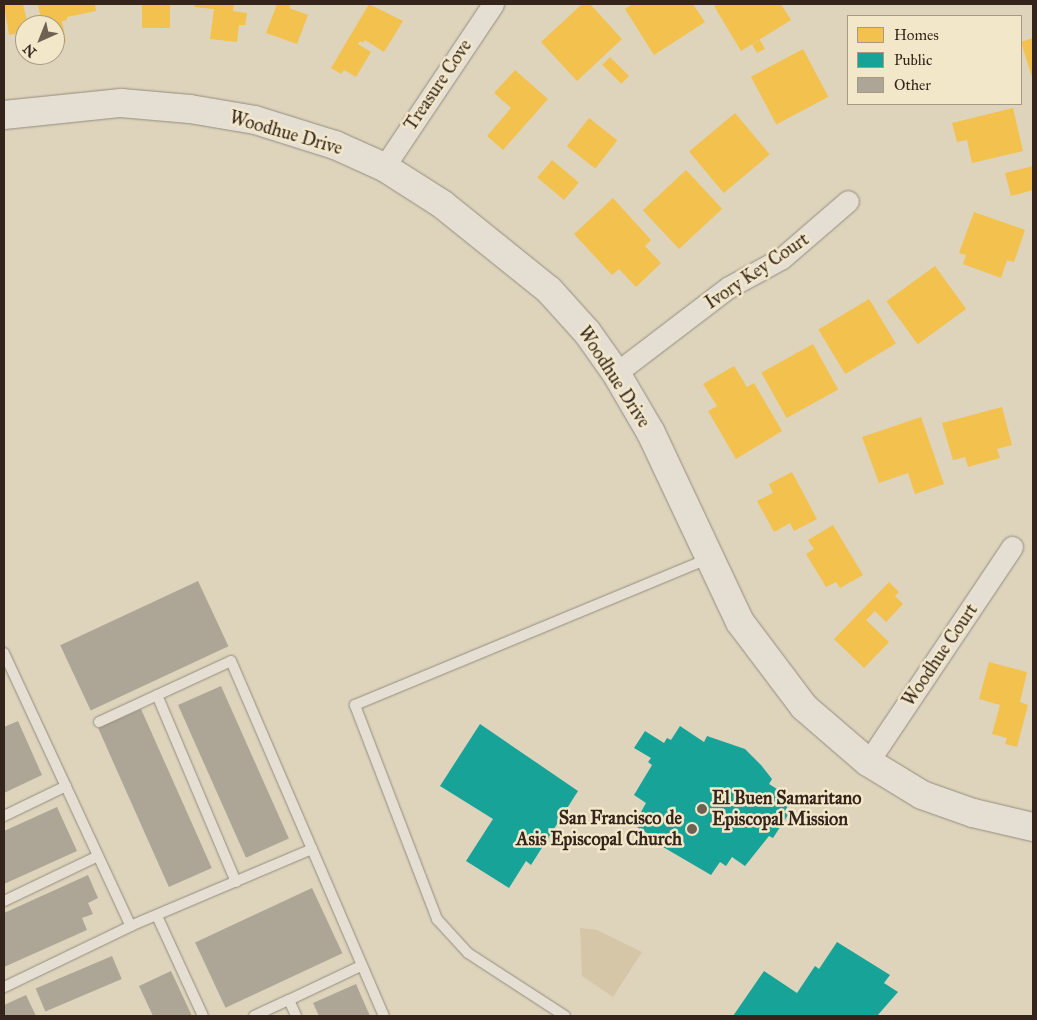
<!DOCTYPE html>
<style>
body{margin:0}
#map{position:relative;width:1037px;height:1020px;overflow:hidden;background:#ded4bc;font-family:"IM FELL Great Primer",serif}
div>[style]{position:absolute}
.green>*{inset:0;background:#d5c6a7}
.homes>*{inset:0;background:#f2c14e;transform-origin:0 0}
.public>*{inset:0;background:#17a398}
.building>*{inset:0;background:#ada596;transform-origin:0 0}
.roads{filter:drop-shadow(0 0 1px #948c7e) drop-shadow(0 0 1px #948c7e)}
.lane>*{height:10px;margin:-5px;padding:0 5px;transform-origin:5px;border-radius:5px;background:#e5dfd3}
.street>*{height:21px;margin:-10.5px;padding:0 10.5px;transform-origin:10.5px;border-radius:10.5px;background:#e5dfd3}
.secondary>*{height:28px;margin:-14px;padding:0 14px;transform-origin:14px;border-radius:14px;background:#e5dfd3}
.dots>*{width:14px;height:14px;translate:-50% -50%;box-sizing:border-box;border:2px solid #f3e7ca;border-radius:50%}
span{translate:-50% -50%;white-space:nowrap;text-align:center;line-height:1.15;-webkit-text-stroke:5px #f3e7ca;paint-order:stroke}
.street-label{font-size:18px;color:#34241b}
.poi-label{font-size:18px;color:#34241b;font-weight:700}
.left{translate:0 -50%;text-align:left}
.right{translate:-100% -50%;text-align:right}
.frame{position:absolute;inset:0;border:5px solid #34241b;pointer-events:none}
.legend{position:absolute;left:847px;top:15px;width:175px;height:90px;box-sizing:border-box;background:#f3e7ca;border:1px solid #a79984;margin:0;padding:6px 9px;list-style:none;font-size:15px;color:#34241b}
.legend li{display:flex;align-items:center;gap:10px;height:25px}
.legend b{width:25px;border:1px solid #a79984}
.north{position:absolute;left:15px;top:15px;width:50px;height:50px;box-sizing:border-box;background:#f3e7ca;border:1px solid #a79984;border-radius:50%;rotate:224deg;font-size:14px;font-weight:700;line-height:20px;text-align:center;color:#34241b}
.north::after{content:'';display:block;margin:auto;width:18px;height:22px;background:#706253;clip-path:polygon(50% 0,100% 100%,50% 72%,0 100%)}
</style>
<div id="map">
<div class="green">
<div style="clip-path:polygon(580px 928px,597px 930px,642px 952px,613px 997px,582px 976px)"></div>
</div>
<div class="homes">
<div style="clip-path:polygon(4px 4px,23px 4px,28px 25px,25px 32px,9px 35px)"></div>
<div style="clip-path:polygon(38px 4px,95px 4px,96px 11px,67px 17px,67px 20px,62px 21px,66px 42px,55px 44px,55px 25px,42px 25px)"></div>
<div style="left:142px;top:4px;width:28px;height:24px"></div>
<div style="clip-path:polygon(195px 4px,234px 4px,233px 11px,247px 13px,245px 25px,239px 25px,237px 42px,210px 39px,214px 9px,194px 7px)"></div>
<div style="clip-path:polygon(277px 4px,291px 4px,289px 8px,308px 15px,297px 44px,266px 33px)"></div>
<div style="clip-path:polygon(369px 4px,403px 21px,384px 52px,365px 40px,363px 43px,360px 41px,358px 44px,371px 52px,356px 77px,344px 70px,341px 74px,331px 68px)"></div>
<div style="clip-path:polygon(582px 4px,590px 4px,622px 39px,577px 81px,541px 42px)"></div>
<div style="clip-path:polygon(633px 4px,693px 4px,705px 22px,654px 55px,625px 9px)"></div>
<div style="clip-path:polygon(718px 4px,781px 4px,791px 20px,741px 51px,714px 6px)"></div>
<div style="clip-path:polygon(1033px 38px,1033px 80px,1021px 42px)"></div>
<div style="left:760px;top:40px;width:10px;height:9px;rotate:61deg"></div>
<div style="left:803px;top:49px;width:54px;height:59px;rotate:62deg"></div>
<div style="left:610px;top:57px;width:27px;height:11px;rotate:45deg"></div>
<div style="clip-path:polygon(515px 70px,548px 99px,503px 150px,487px 136px,511px 108px,494px 93px)"></div>
<div style="clip-path:polygon(1013px 108px,1023px 151px,972px 163px,967px 140px,957px 142px,952px 123px)"></div>
<div style="left:735px;top:113px;width:54px;height:60px;rotate:50deg"></div>
<div style="left:589px;top:118px;width:36px;height:36px;rotate:38deg"></div>
<div style="left:552px;top:160px;width:35px;height:23px;rotate:40deg"></div>
<div style="clip-path:polygon(1033px 166px,1033px 190px,1011px 196px,1005px 173px)"></div>
<div style="left:686px;top:170px;width:53px;height:59px;rotate:47deg"></div>
<div style="clip-path:polygon(613px 198px,651px 240px,645px 246px,661px 263px,636px 287px,619px 269px,612px 275px,574px 234px)"></div>
<div style="clip-path:polygon(974px 212px,1025px 230px,1014px 262px,1007px 260px,1001px 278px,963px 264px,966px 255px,959px 253px)"></div>
<div style="left:935px;top:266px;width:53px;height:60px;rotate:54deg"></div>
<div style="left:869px;top:299px;width:52px;height:59px;rotate:59deg"></div>
<div style="left:813px;top:344px;width:52px;height:59px;rotate:61deg"></div>
<div style="clip-path:polygon(734px 366px,747px 387px,754px 383px,782px 431px,736px 459px,708px 411px,717px 406px,703px 384px)"></div>
<div style="clip-path:polygon(1002px 407px,1012px 445px,997px 449px,1000px 458px,968px 467px,965px 457px,953px 460px,942px 423px)"></div>
<div style="clip-path:polygon(921px 417px,944px 484px,915px 494px,908px 473px,879px 483px,862px 437px)"></div>
<div style="clip-path:polygon(792px 472px,817px 519px,794px 531px,790px 523px,774px 532px,757px 501px,773px 493px,769px 484px)"></div>
<div style="clip-path:polygon(833px 525px,863px 575px,840px 588px,836px 582px,826px 587px,806px 554px,814px 549px,808px 540px)"></div>
<div style="clip-path:polygon(889px 582px,899px 592px,895px 596px,903px 604px,886px 622px,875px 611px,866px 620px,889px 642px,864px 668px,834px 639px)"></div>
<div style="clip-path:polygon(989px 662px,1027px 672px,1020px 702px,1028px 705px,1017px 747px,1005px 744px,1007px 738px,992px 734px,1000px 705px,979px 699px)"></div>
</div>
<div class="public">
<div style="clip-path:polygon(480px 724px,578px 791px,531px 865px,526px 861px,509px 888px,466px 861px,493px 819px,440px 786px)"></div>
<div style="clip-path:polygon(680px 726px,704px 742px,707px 736px,745px 749px,761px 765px,772px 779px,769px 784px,793px 799px,784px 812px,788px 815px,773px 838px,769px 836px,745px 866px,732px 857px,726px 866px,720px 862px,711px 875px,663px 847px,665px 844px,637px 827px,645px 815px,641px 812px,646px 803px,634px 795px,652px 765px,648px 762px,651px 758px,634px 748px,645px 731px,664px 743px,667px 738px,671px 740px)"></div>
<div style="clip-path:polygon(837px 942px,890px 975px,884px 983px,898px 992px,877px 1016px,733px 1016px,764px 971px,797px 993px,815px 966px,819px 969px)"></div>
</div>
<div class="building">
<div style="left:198px;top:581px;width:72px;height:152px;rotate:65deg"></div>
<div style="left:221px;top:686px;width:167px;height:47px;rotate:66deg"></div>
<div style="left:141px;top:709px;width:174px;height:47px;rotate:66deg"></div>
<div style="clip-path:polygon(18px 721px,42px 775px,4px 793px,4px 727px)"></div>
<div style="clip-path:polygon(57px 807px,77px 851px,4px 884px,4px 831px)"></div>
<div style="clip-path:polygon(88px 875px,98px 898px,88px 903px,93px 914px,82px 918px,87px 930px,4px 967px,4px 913px)"></div>
<div style="left:312px;top:888px;width:72px;height:129px;rotate:65deg"></div>
<div style="left:112px;top:956px;width:25px;height:83px;rotate:67deg"></div>
<div style="clip-path:polygon(171px 971px,192px 1016px,153px 1016px,139px 986px)"></div>
<div style="clip-path:polygon(356px 984px,370px 1016px,319px 1016px,313px 1003px)"></div>
<div style="clip-path:polygon(26px 995px,36px 1016px,4px 1016px,4px 1005px)"></div>
</div>
<div class="roads">
<div class="lane">
<div style="left:4px;top:653px;width:301px;rotate:65.1deg"></div>
<div style="left:131px;top:926px;width:141px;rotate:154.3deg"></div>
<div style="left:157px;top:695px;width:203px;rotate:67.1deg"></div>
<div style="left:99px;top:722px;width:145px;rotate:-24.8deg"></div>
<div style="left:231px;top:661px;width:205px;rotate:66.7deg"></div>
<div style="left:312px;top:849px;width:197px;rotate:157deg"></div>
<div style="left:4px;top:816px;width:69px;rotate:-25.8deg"></div>
<div style="left:312px;top:849px;width:182px;rotate:66.7deg"></div>
<div style="left:4px;top:901px;width:104px;rotate:-25.6deg"></div>
<div style="left:157px;top:916px;width:110px;rotate:65.3deg"></div>
<div style="left:289px;top:1000px;width:80px;rotate:-25.3deg"></div>
<div style="left:254px;top:1016px;width:38px;rotate:-25deg"></div>
<div style="left:289px;top:1000px;width:17px;rotate:66deg"></div>
<div style="left:565px;top:1016px;width:116px;rotate:-147deg"></div>
<div style="left:468px;top:953px;width:46px;rotate:-132.4deg"></div>
<div style="left:437px;top:919px;width:229px;rotate:-111deg"></div>
<div style="left:355px;top:705px;width:382px;rotate:-22.5deg"></div>
</div>
<div class="street">
<div style="left:384px;top:167px;width:196px;rotate:-56.2deg"></div>
<div style="left:616px;top:373px;width:142px;rotate:-37.3deg"></div>
<div style="left:729px;top:287px;width:60px;rotate:-28.7deg"></div>
<div style="left:782px;top:258px;width:87px;rotate:-40.8deg"></div>
<div style="left:868px;top:762px;width:259px;rotate:-56.2deg"></div>
</div>
<div class="secondary">
<div style="left:4px;top:115px;width:118px;rotate:-5.9deg"></div>
<div style="left:121px;top:103px;width:69px;rotate:5deg"></div>
<div style="left:190px;top:109px;width:66px;rotate:9.6deg"></div>
<div style="left:255px;top:120px;width:84px;rotate:17.4deg"></div>
<div style="left:335px;top:145px;width:54px;rotate:24.2deg"></div>
<div style="left:384px;top:167px;width:69px;rotate:32.5deg"></div>
<div style="left:442px;top:204px;width:137px;rotate:38.8deg"></div>
<div style="left:549px;top:290px;width:57px;rotate:47.9deg"></div>
<div style="left:587px;top:332px;width:50px;rotate:54.7deg"></div>
<div style="left:616px;top:373px;width:69px;rotate:59.7deg"></div>
<div style="left:651px;top:433px;width:209px;rotate:64.8deg"></div>
<div style="left:740px;top:622px;width:106px;rotate:53deg"></div>
<div style="left:804px;top:707px;width:84px;rotate:40.7deg"></div>
<div style="left:868px;top:762px;width:63px;rotate:31.4deg"></div>
<div style="left:922px;top:795px;width:54px;rotate:19.4deg"></div>
<div style="left:973px;top:813px;width:62px;rotate:13.1deg"></div>
</div>
</div>
<div class="dots">
<div style="left:702px;top:809px;background:#706253"></div>
<div style="left:692px;top:829px;background:#706253"></div>
</div>
<div class="street-label">
<span style="left:438px;top:85px;rotate:-56deg">Treasure Cove</span>
<span style="left:286px;top:133px;rotate:16deg">Woodhue Drive</span>
<span style="left:757px;top:271px;rotate:-34deg">Ivory Key Court</span>
<span style="left:614px;top:377px;rotate:57deg">Woodhue Drive</span>
<span style="left:940px;top:655px;rotate:-56deg">Woodhue Court</span>
</div>
<div class="poi-label">
<span class="left" style="left:712px;top:809px">El Buen Samaritano<br>Episcopal Mission</span>
<span class="right" style="left:682px;top:829px">San Francisco de<br>Asis Episcopal Church</span>
</div>
<div class="frame"></div>
<ul class="legend">
<li><b style="height:14px;background:#f2c14e"></b>Homes</li>
<li><b style="height:14px;background:#17a398"></b>Public</li>
<li><b style="height:14px;background:#ada596"></b>Other</li>
</ul>
<div class="north">N</div>
</div>
